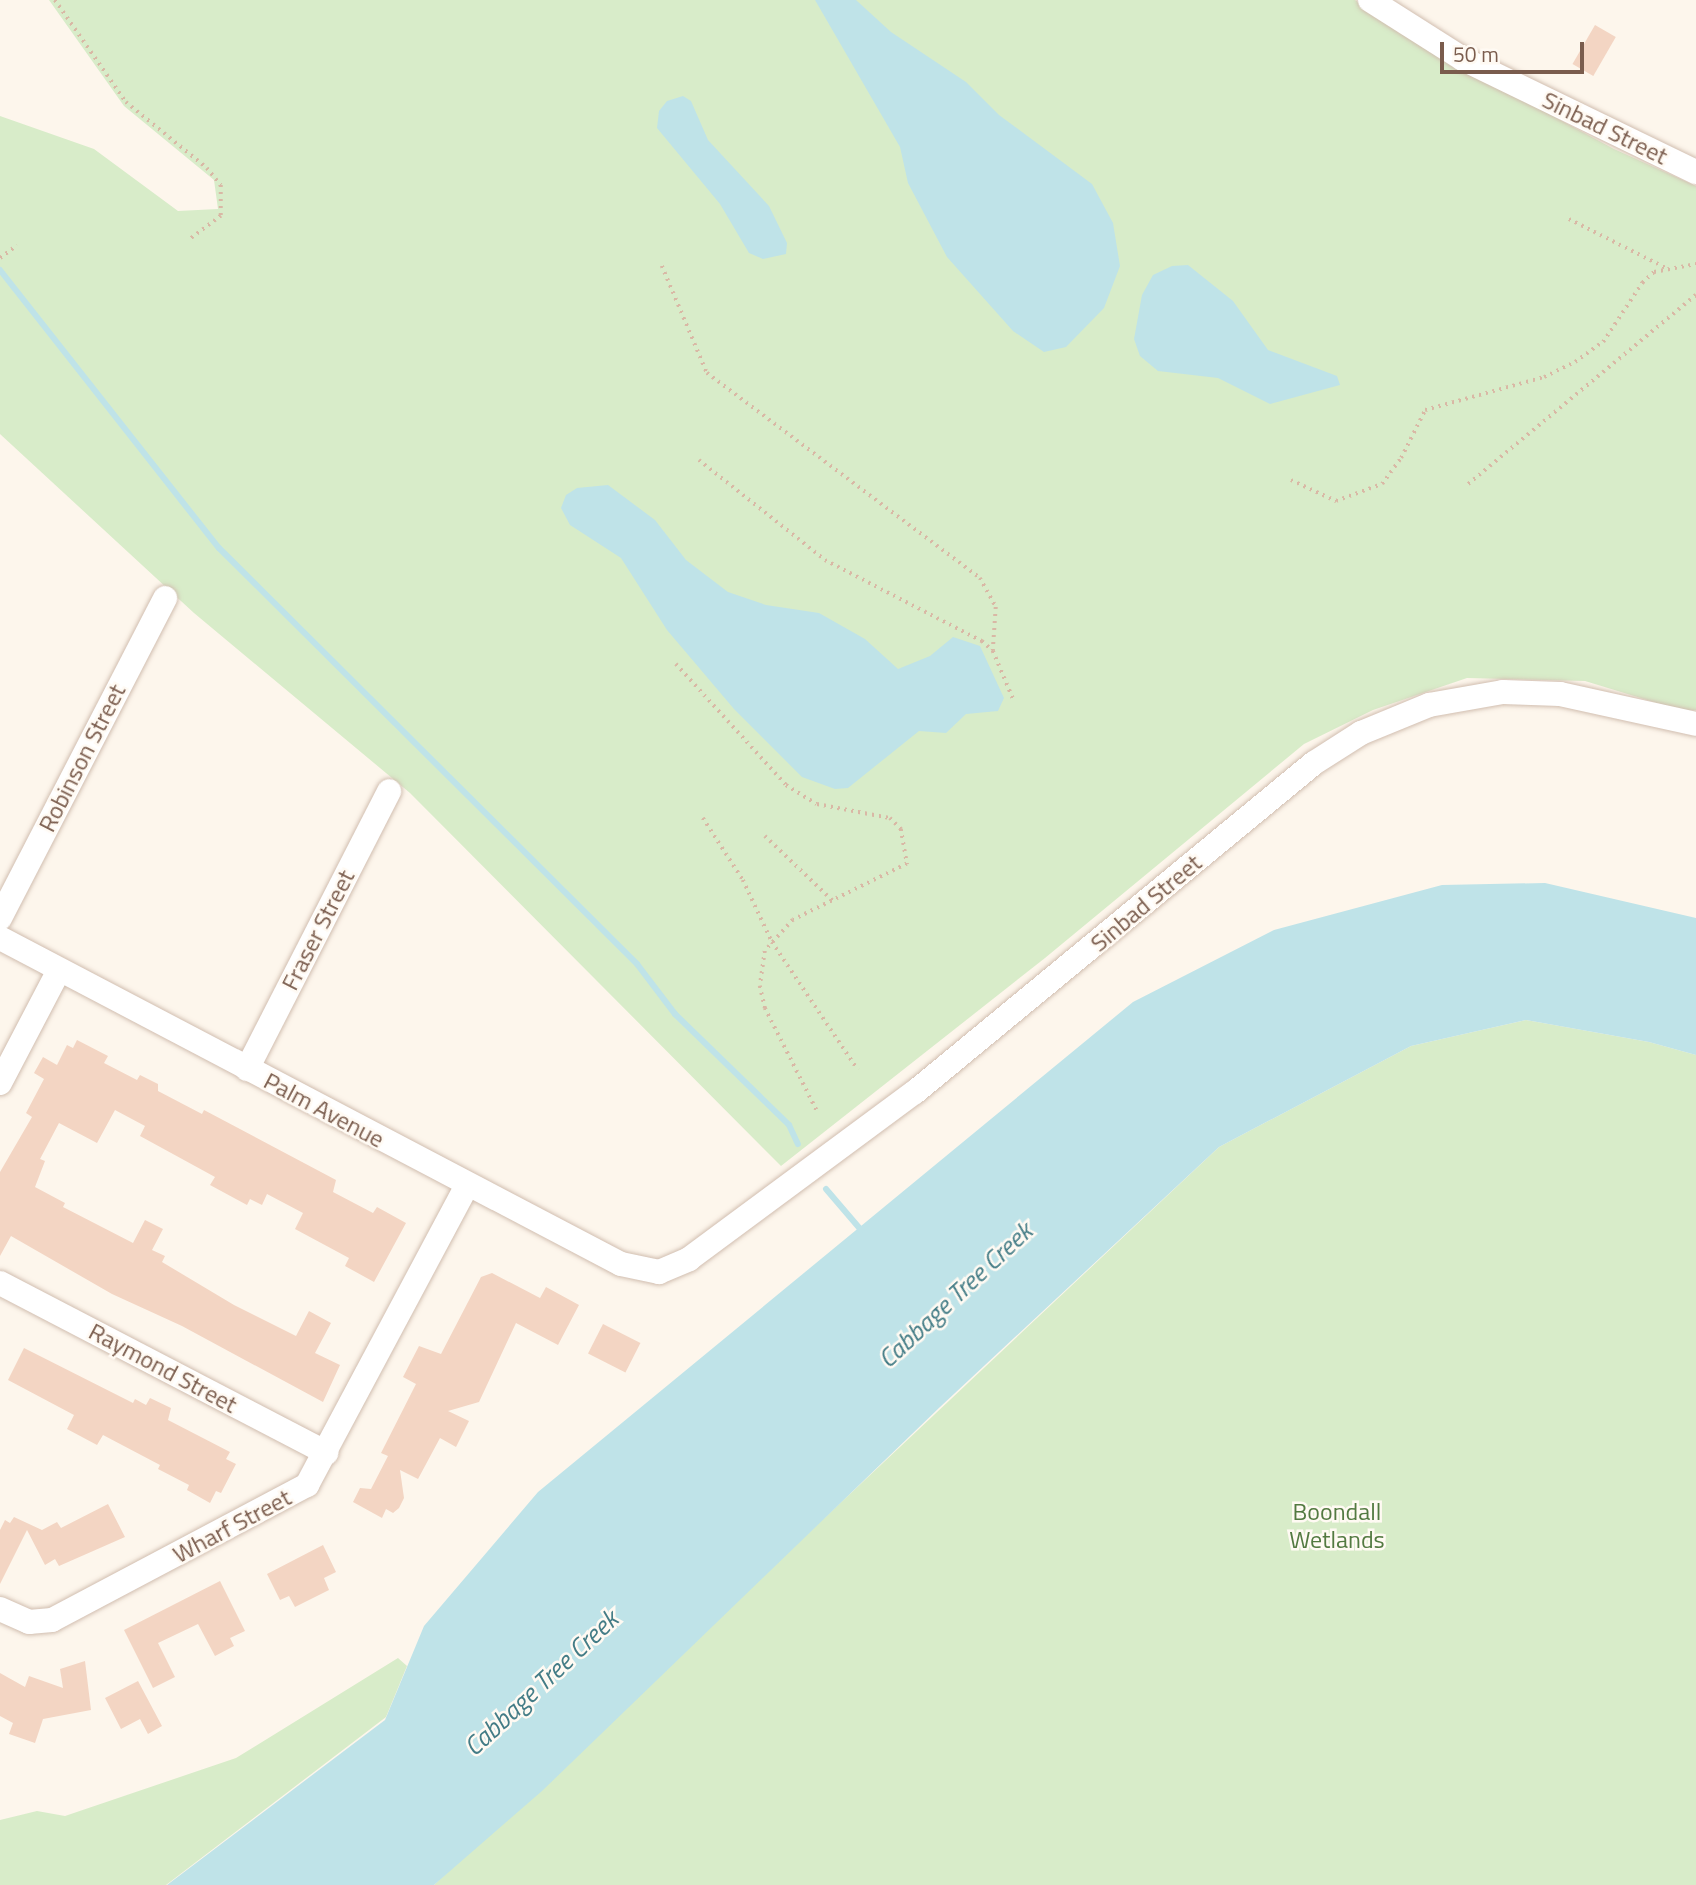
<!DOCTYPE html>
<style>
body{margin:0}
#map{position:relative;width:1696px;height:1885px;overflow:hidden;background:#fdf6ec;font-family:"Titillium Web",sans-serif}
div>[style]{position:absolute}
.green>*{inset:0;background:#d8ecc9}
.water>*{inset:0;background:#bfe3e8}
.stream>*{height:6px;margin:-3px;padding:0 3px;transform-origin:3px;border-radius:3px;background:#bfe3e8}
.building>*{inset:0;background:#f3d5c3;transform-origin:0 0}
.path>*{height:3.5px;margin-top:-1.75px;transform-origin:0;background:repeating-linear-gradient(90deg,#d9b8a5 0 2px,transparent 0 7px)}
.roads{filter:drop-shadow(0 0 2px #d1beb0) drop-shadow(0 0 2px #d1beb0)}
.minor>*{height:24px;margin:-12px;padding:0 12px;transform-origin:12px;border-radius:12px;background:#fff}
span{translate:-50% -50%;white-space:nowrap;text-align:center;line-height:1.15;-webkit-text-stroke:5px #fffaf3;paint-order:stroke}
.street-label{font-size:24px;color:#7a5c4d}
.park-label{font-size:24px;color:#537a41}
.water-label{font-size:26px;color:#437c86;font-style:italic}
.scale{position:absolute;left:1440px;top:42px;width:144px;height:32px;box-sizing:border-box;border:4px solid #7a5c4d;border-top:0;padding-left:9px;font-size:21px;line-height:24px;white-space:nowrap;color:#7a5c4d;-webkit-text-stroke:5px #fffaf3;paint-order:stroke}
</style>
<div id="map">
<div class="green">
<div style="clip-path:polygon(49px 0,1355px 0,1399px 33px,1614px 149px,1696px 186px,1696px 710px,1680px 710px,1585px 681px,1467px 678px,1373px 710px,1304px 744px,1045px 958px,781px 1166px,410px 793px,194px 613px,0 434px,0 116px,94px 149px,178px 211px,218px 209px,214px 180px,124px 106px)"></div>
<div style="clip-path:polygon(1526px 1020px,1649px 1042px,1696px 1055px,1696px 1885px,434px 1885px,1219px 1147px,1411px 1046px)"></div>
<div style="clip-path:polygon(398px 1658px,407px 1666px,386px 1717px,166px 1885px,0 1885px,0 1820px,37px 1811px,65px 1816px,236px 1758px)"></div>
</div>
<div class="water">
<div style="clip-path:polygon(815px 0,856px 0,891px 32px,966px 82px,999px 115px,1092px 184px,1113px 223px,1120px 266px,1104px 308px,1066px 347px,1044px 352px,1013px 331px,947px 257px,908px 183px,900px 147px)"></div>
<div style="clip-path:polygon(683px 96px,691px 101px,708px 140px,769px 206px,787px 243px,786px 254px,763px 259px,749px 253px,720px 204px,657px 128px,659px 111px,667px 101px)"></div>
<div style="clip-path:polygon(1188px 265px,1233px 301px,1268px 350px,1337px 376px,1340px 385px,1270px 404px,1218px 378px,1158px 371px,1140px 356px,1134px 339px,1142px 295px,1153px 275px,1172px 266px)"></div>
<div style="clip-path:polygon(608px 485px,655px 520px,686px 560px,728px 592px,766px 605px,819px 613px,865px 639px,898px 669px,930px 656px,953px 637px,980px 646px,1004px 698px,998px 711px,966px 714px,946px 733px,919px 731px,848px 788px,835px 789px,802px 777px,734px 709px,667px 630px,621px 558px,570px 525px,561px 508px,566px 495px,577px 488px)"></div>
<div style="clip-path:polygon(1545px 883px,1696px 918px,1696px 1055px,1649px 1042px,1526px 1020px,1411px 1046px,1219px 1147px,940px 1407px,542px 1791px,434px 1885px,167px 1885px,385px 1720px,424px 1626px,538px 1492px,1133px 1002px,1274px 930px,1442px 885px)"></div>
</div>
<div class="stream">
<div style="left:0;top:270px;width:354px;rotate:51.8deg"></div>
<div style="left:219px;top:548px;width:590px;rotate:44.86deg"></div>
<div style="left:637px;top:964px;width:63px;rotate:52.8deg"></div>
<div style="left:675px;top:1014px;width:159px;rotate:44.2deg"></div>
<div style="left:789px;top:1125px;width:21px;rotate:65deg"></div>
<div style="left:826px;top:1189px;width:54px;rotate:49.5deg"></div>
</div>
<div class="building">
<div style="left:1595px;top:25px;width:24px;height:45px;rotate:30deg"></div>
<div style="clip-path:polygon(77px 1040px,108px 1056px,104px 1063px,137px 1080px,140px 1075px,158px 1084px,158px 1091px,202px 1114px,204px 1110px,336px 1180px,333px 1192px,373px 1213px,377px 1207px,406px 1223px,374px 1282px,345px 1266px,349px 1258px,295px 1229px,303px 1213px,267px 1194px,262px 1205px,250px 1199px,247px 1205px,210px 1185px,215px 1177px,140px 1136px,145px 1126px,115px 1110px,97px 1143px,59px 1123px,40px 1159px,45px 1161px,35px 1187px,65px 1203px,63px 1207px,133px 1243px,145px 1220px,163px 1229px,152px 1250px,165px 1256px,162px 1262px,234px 1305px,296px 1336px,309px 1311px,331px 1323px,315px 1353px,340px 1365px,323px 1402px,182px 1326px,112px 1294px,11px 1236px,0 1256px,0 1172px,32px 1117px,26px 1113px,44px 1079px,34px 1073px,43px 1057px,57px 1065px,67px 1045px,73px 1048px)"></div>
<div style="clip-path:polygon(492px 1273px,540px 1298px,546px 1287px,579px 1305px,558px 1345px,516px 1323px,479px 1402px,448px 1411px,469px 1421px,456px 1447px,440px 1438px,418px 1479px,400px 1470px,404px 1498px,399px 1508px,393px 1513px,386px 1509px,382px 1518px,353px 1502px,360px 1488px,371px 1489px,388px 1456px,381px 1453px,416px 1384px,403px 1377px,419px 1346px,441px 1354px,481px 1277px)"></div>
<div style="left:603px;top:1324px;width:42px;height:33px;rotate:27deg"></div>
<div style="clip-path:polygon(24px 1348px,133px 1403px,135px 1399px,146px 1405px,150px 1398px,171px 1408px,168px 1420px,230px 1452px,226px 1459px,236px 1464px,221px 1493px,216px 1491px,210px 1503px,187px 1490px,189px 1485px,158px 1469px,160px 1465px,103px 1435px,97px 1445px,67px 1429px,74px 1415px,8px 1380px)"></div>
<div style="clip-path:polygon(108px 1504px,125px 1537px,59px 1566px,55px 1559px,45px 1565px,27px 1530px,0 1584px,0 1530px,5px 1520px,10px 1523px,14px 1517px,42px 1530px,57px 1522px,61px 1528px)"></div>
<div style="clip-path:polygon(323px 1545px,336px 1572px,324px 1578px,329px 1590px,295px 1607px,289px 1596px,280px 1600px,267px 1574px)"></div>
<div style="clip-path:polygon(220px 1581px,245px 1631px,230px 1638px,234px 1646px,215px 1656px,198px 1624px,158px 1643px,175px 1677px,153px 1688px,124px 1630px)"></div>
<div style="clip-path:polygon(85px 1661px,91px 1710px,43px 1719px,35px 1743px,9px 1734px,13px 1723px,0 1716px,0 1673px,25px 1687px,29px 1676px,63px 1688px,60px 1669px)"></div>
<div style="clip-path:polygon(138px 1681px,162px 1726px,148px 1734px,140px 1719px,121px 1729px,105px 1698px)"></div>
</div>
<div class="path">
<div style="left:55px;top:0;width:124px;rotate:55.2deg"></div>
<div style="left:126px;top:102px;width:104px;rotate:39.2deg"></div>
<div style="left:207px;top:168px;width:22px;rotate:51deg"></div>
<div style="left:221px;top:185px;width:31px;rotate:90deg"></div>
<div style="left:221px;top:216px;width:39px;rotate:143deg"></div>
<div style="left:1569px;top:219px;width:111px;rotate:26.8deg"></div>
<div style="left:0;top:258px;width:21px;rotate:-37deg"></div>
<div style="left:662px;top:266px;width:116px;rotate:67.2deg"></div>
<div style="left:707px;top:373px;width:341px;rotate:36.9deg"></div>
<div style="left:980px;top:578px;width:33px;rotate:61deg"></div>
<div style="left:996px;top:607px;width:44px;rotate:93.9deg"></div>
<div style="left:699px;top:460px;width:161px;rotate:38.4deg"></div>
<div style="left:825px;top:560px;width:177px;rotate:27.3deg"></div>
<div style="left:982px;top:641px;width:15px;rotate:42deg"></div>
<div style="left:993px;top:651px;width:54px;rotate:67.2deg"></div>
<div style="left:1291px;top:480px;width:50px;rotate:25deg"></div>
<div style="left:1336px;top:501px;width:49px;rotate:-20.3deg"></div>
<div style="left:1382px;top:484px;width:32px;rotate:-54deg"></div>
<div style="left:1401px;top:458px;width:54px;rotate:-63.4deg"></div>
<div style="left:1425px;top:410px;width:123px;rotate:-15.5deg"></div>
<div style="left:1544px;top:377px;width:34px;rotate:-26deg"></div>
<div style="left:1575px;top:362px;width:34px;rotate:-36deg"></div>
<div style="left:1603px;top:342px;width:71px;rotate:-56.5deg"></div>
<div style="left:1642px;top:283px;width:16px;rotate:-43deg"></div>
<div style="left:1654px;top:272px;width:43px;rotate:-10.8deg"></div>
<div style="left:1468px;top:484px;width:296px;rotate:-39.7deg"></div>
<div style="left:676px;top:664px;width:164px;rotate:47.7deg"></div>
<div style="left:786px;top:785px;width:36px;rotate:32deg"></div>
<div style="left:817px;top:804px;width:74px;rotate:10.9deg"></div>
<div style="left:890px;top:818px;width:16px;rotate:45deg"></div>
<div style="left:901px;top:829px;width:36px;rotate:80deg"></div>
<div style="left:907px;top:864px;width:127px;rotate:153.8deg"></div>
<div style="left:793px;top:920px;width:42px;rotate:132.1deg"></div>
<div style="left:765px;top:951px;width:35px;rotate:98deg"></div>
<div style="left:760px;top:986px;width:23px;rotate:77deg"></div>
<div style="left:765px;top:1008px;width:115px;rotate:63.2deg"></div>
<div style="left:703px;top:818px;width:74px;rotate:57.2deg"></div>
<div style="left:743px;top:880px;width:68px;rotate:64.9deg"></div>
<div style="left:772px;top:942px;width:154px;rotate:56.1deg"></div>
<div style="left:765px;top:836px;width:95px;rotate:43.7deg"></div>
</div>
<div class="roads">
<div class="minor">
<div style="left:1370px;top:0;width:110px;rotate:32.4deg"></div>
<div style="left:1463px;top:59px;width:259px;rotate:25.9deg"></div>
<div style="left:0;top:918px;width:360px;rotate:-62.7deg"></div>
<div style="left:0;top:938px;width:701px;rotate:27.7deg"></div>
<div style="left:621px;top:1264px;width:39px;rotate:12deg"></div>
<div style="left:659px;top:1272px;width:33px;rotate:-23deg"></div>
<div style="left:689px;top:1259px;width:281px;rotate:-36.5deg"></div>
<div style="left:915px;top:1092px;width:517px;rotate:-39.51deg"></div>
<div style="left:1314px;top:763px;width:56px;rotate:-32.6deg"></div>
<div style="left:1361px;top:733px;width:74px;rotate:-22.4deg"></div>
<div style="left:1429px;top:705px;width:75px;rotate:-10deg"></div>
<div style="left:1503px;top:692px;width:57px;rotate:2deg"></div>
<div style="left:1560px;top:694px;width:139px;rotate:12.4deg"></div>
<div style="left:247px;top:1069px;width:312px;rotate:-62.9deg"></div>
<div style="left:0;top:1083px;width:127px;rotate:-62.4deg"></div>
<div style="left:0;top:1283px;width:368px;rotate:27.5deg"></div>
<div style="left:0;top:1609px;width:32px;rotate:24deg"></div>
<div style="left:29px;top:1622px;width:23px;rotate:-5deg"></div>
<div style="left:52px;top:1620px;width:289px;rotate:-27.9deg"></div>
<div style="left:307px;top:1485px;width:340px;rotate:-61.9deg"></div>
</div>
</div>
<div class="street-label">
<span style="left:1605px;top:128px;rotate:26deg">Sinbad Street</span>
<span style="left:82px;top:758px;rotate:-63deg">Robinson Street</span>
<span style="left:1146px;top:903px;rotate:-40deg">Sinbad Street</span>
<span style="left:318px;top:930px;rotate:-63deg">Fraser Street</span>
<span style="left:324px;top:1110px;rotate:28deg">Palm Avenue</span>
<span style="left:163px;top:1368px;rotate:28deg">Raymond Street</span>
<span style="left:232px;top:1526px;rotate:-28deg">Wharf Street</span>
</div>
<div class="park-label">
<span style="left:1337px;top:1526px">Boondall<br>Wetlands</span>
</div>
<div class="water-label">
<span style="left:955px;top:1295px;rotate:-43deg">Cabbage Tree Creek</span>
<span style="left:541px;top:1683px;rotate:-43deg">Cabbage Tree Creek</span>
</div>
<div class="scale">50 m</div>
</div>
